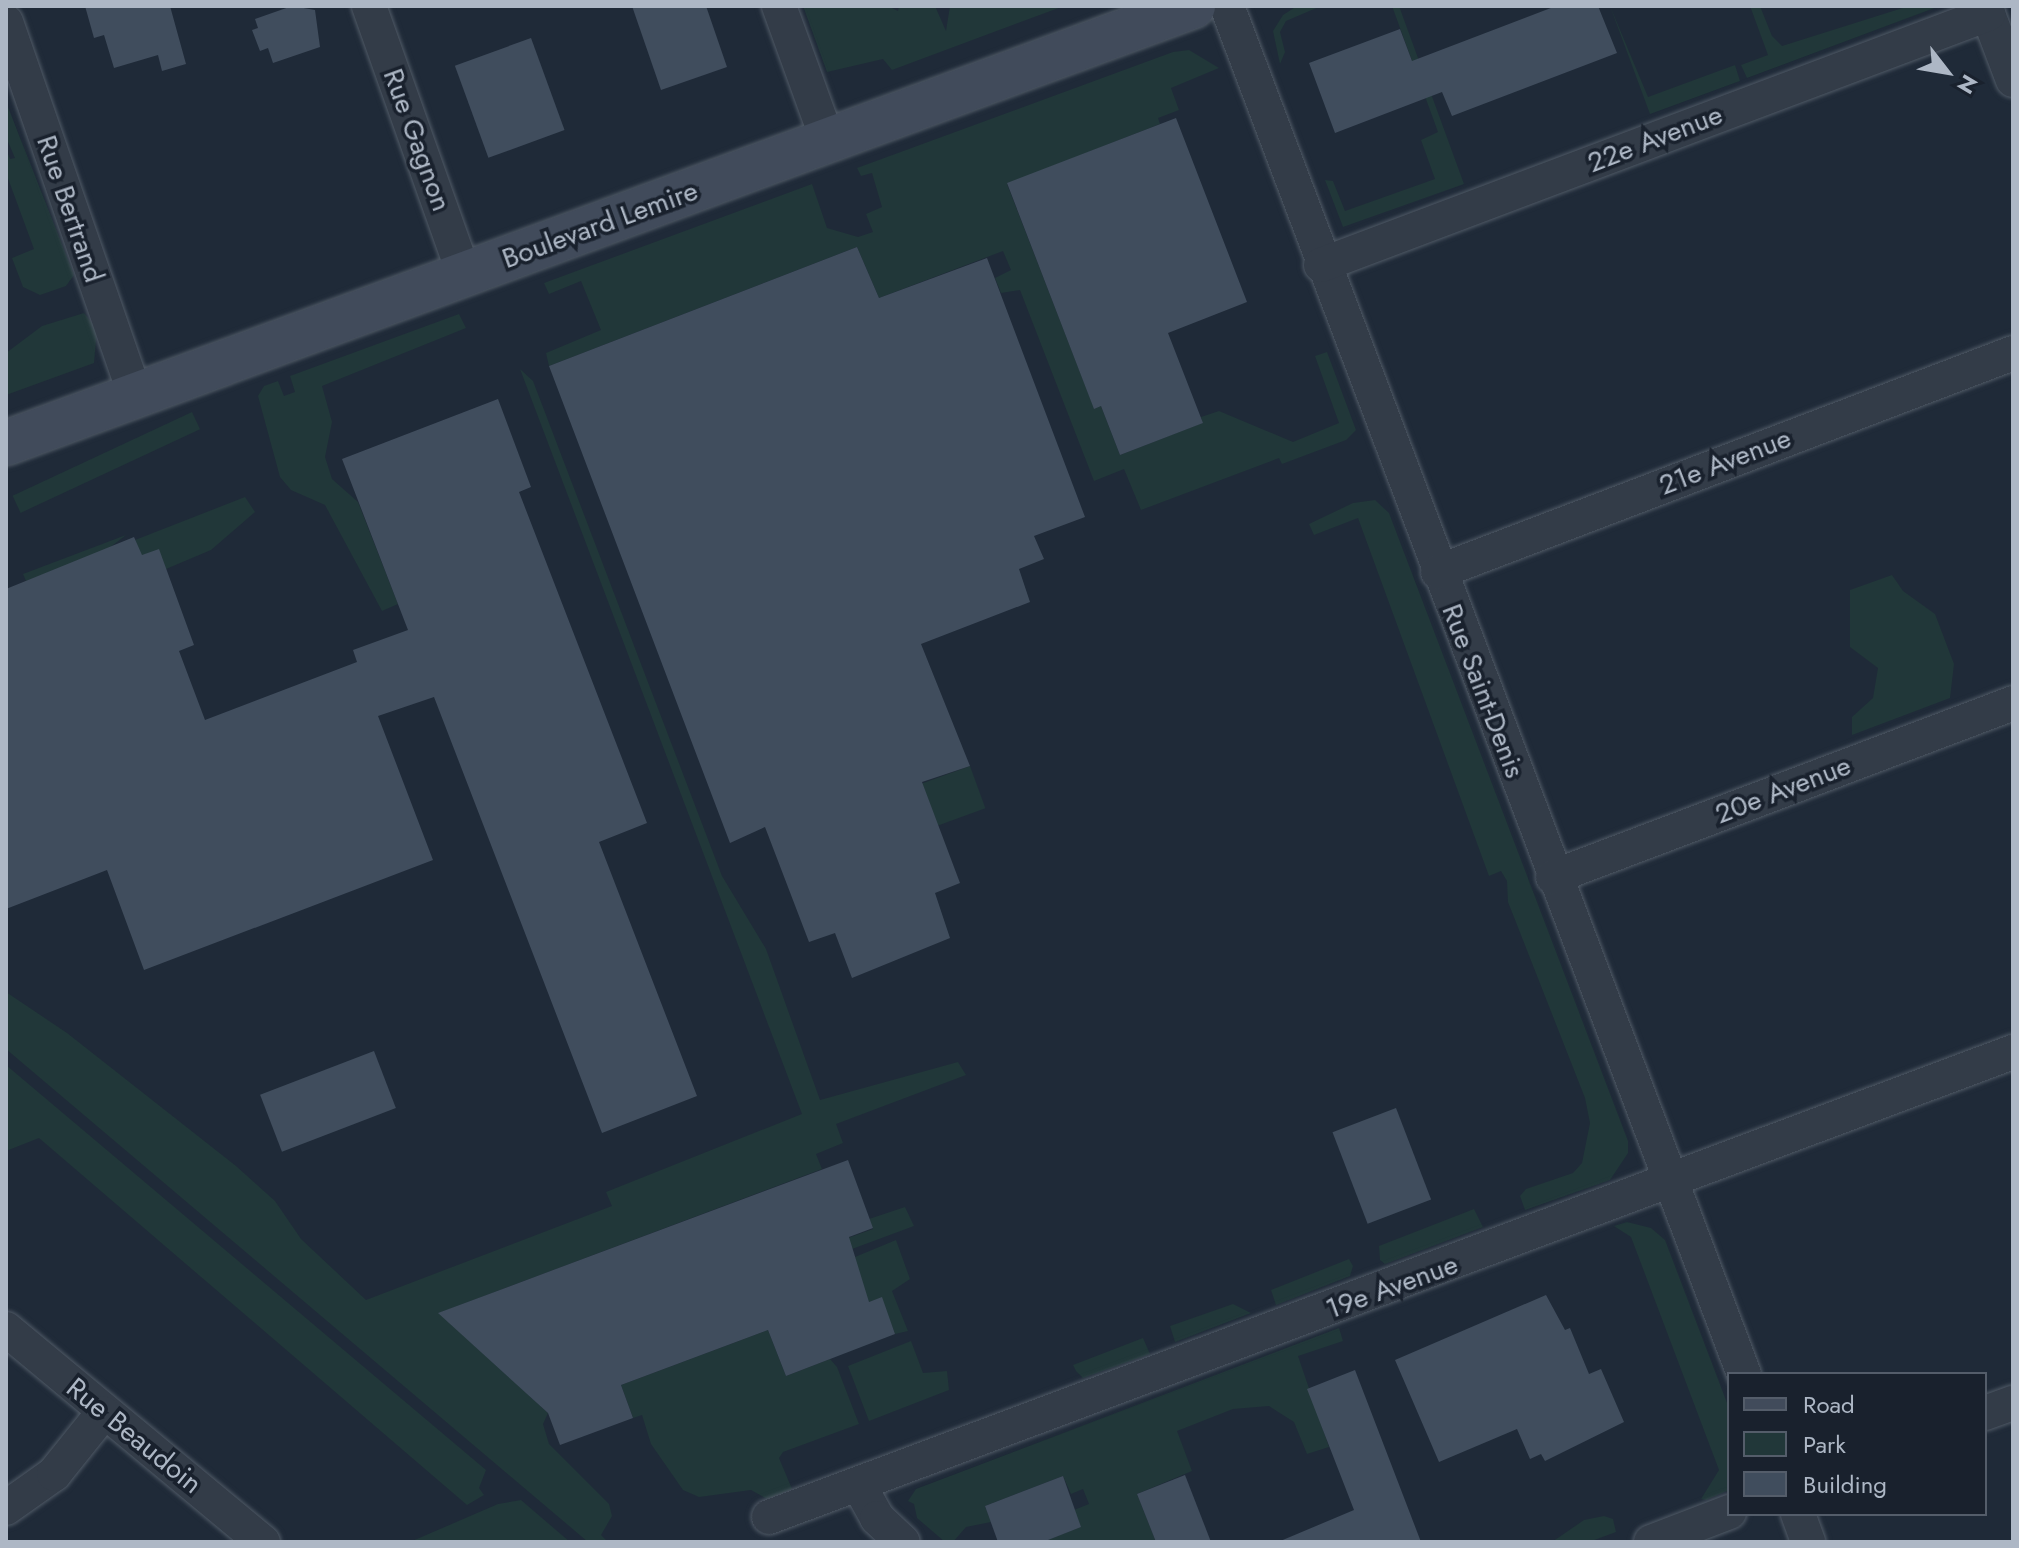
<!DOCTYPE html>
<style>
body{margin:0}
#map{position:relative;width:2019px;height:1548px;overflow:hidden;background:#1f2a38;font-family:Jost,sans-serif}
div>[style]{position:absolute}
.green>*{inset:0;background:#213739;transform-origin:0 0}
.building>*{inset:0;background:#404d5d;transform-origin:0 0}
.roads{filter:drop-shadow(0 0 2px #505a66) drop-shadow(0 0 2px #505a66)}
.minor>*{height:34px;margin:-17px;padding:0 17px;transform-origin:17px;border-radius:17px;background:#333c48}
.secondary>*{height:44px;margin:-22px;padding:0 22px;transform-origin:22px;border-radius:22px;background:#414b5b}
span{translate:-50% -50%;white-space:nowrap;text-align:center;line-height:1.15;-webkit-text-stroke:7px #19212d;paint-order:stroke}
.street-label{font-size:28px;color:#adb7c5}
.frame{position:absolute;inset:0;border:8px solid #adb7c5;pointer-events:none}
.legend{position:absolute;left:1727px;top:1372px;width:260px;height:144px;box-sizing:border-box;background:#19212d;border:2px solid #545d6a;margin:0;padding:10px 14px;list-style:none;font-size:24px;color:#adb7c5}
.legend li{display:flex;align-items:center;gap:16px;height:40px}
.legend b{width:40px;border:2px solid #545d6a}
.north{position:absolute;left:1907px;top:32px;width:80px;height:80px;-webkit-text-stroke:6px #19212d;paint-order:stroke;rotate:121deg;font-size:22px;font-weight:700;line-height:32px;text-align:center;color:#adb7c5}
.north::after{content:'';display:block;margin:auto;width:28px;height:36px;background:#adb7c5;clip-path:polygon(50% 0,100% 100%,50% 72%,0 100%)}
</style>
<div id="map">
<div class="green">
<div style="clip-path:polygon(803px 6px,888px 6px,898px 11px,899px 6px,935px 6px,946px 31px,950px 6px,1064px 6px,892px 70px,883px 59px,827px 72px)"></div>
<div style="clip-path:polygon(1297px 6px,1321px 6px,1286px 21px,1280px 32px,1285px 52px,1280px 64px,1273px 31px,1283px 15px)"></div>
<div style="clip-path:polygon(1392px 6px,1399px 6px,1464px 184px,1343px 227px,1325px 180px,1333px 181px,1345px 211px,1435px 179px,1421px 140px,1438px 132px)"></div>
<div style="clip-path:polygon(1610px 6px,1648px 97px,1735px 65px,1740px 81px,1650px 114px)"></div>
<div style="clip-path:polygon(1750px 6px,1760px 6px,1772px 36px,1782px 46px,1909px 6px,1940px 6px,1747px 78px,1741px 65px,1768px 55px)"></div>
<div style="clip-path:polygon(1189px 50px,1219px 68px,1171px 88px,1179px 110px,1158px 118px,1160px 124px,1007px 184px,1094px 408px,1101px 406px,1120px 455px,1202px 423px,1201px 417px,1219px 411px,1293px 442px,1339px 423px,1315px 356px,1327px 352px,1356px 430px,1346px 440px,1282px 464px,1279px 458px,1141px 510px,1124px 469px,1094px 481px,1020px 290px,1001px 293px,995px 278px,1011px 270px,1003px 251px,879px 298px,857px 247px,549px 366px,546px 353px,601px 330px,581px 281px,549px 294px,544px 283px,812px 184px,827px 228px,858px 237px,873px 232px,866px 214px,882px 207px,872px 173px,861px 176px,857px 168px,1173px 52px)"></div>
<div style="clip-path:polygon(6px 102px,74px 275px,66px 286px,40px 295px,23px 287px,12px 258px,34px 249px,6px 173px,6px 149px,10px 159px,15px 158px,6px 137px)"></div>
<div style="clip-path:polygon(84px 313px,97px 329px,94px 363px,6px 395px,6px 353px,42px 326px)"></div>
<div style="clip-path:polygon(459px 314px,466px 328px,322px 386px,332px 422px,325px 457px,332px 479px,358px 502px,398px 604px,382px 611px,325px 505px,291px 490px,280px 477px,258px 396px,264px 386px,278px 381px,284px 396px,295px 392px,290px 376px)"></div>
<div style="clip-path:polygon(520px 369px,533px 381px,722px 876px,766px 949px,820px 1100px,958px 1062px,966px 1075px,836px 1124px,843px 1143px,816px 1154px,822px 1169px,439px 1313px,548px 1413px,543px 1424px,549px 1444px,609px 1504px,612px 1516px,601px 1535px,608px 1542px,588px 1542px,6px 1049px,6px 992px,67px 1033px,236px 1166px,275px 1201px,301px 1239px,366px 1300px,612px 1206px,606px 1192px,802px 1114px)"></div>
<div style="left:192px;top:412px;width:19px;height:198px;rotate:65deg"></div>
<div style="clip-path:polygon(245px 497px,255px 512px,211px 550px,166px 569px,141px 556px,135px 540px)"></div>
<div style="clip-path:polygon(1375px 500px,1389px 513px,1628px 1141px,1628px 1153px,1610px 1180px,1525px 1210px,1520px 1196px,1526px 1189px,1573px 1173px,1582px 1163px,1590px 1123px,1585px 1098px,1508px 902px,1507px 881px,1501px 871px,1489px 876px,1358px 518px,1314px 535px,1309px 524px,1353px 503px)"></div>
<div style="clip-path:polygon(126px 535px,104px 552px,26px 581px,23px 574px)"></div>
<div style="clip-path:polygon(1892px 575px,1903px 591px,1935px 614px,1954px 664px,1950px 698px,1852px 735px,1852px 717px,1873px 698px,1878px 668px,1850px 647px,1850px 590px)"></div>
<div style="left:970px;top:766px;width:45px;height:51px;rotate:70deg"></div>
<div style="clip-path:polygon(6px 1065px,486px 1470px,479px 1488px,484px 1495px,467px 1505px,39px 1138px,6px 1151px)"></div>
<div style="clip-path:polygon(905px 1207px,914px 1226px,852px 1249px,848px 1238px,873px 1229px,869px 1219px)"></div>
<div style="clip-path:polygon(1474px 1209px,1483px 1227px,1385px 1264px,1380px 1260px,1379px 1246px)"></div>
<div style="clip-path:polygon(1627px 1222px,1651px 1228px,1665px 1240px,1729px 1408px,1729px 1490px,1706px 1500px,1701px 1499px,1719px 1470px,1631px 1237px,1614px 1226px)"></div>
<div style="clip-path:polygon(896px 1240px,910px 1279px,892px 1291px,908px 1331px,895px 1334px,881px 1298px,857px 1306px,855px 1257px)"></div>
<div style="clip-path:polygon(1349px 1259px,1353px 1266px,1350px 1276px,1276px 1305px,1271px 1290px)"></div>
<div style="clip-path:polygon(1233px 1304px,1251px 1313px,1175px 1342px,1170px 1326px)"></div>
<div style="clip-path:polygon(1339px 1328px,1343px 1341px,1298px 1356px,1329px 1447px,1307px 1454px,1294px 1422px,1269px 1406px,1233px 1409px,1177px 1431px,1192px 1471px,1137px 1494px,1156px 1542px,1043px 1542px,1080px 1527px,1074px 1510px,1089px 1504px,1083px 1489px,1071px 1494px,1063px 1476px,985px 1506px,991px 1522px,966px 1527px,953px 1542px,945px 1542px,917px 1518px,914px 1504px,908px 1501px,916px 1489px)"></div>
<div style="clip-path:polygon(768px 1330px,786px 1376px,830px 1359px,837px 1367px,859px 1424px,783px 1452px,779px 1458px,792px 1489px,767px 1499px,751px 1490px,699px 1497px,683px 1490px,651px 1444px,642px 1415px,633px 1418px,621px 1385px)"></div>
<div style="clip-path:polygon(1143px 1338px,1150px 1354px,1083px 1378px,1076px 1371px,1073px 1365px)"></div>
<div style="clip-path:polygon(911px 1341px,923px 1373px,947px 1371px,949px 1390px,869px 1421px,848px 1366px)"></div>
<div style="clip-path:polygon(521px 1500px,570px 1542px,410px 1542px,498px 1504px)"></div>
<div style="clip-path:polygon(1604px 1516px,1613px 1519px,1616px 1532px,1589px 1542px,1552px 1542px,1584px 1520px)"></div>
</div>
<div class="building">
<div style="clip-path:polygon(85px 6px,170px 6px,186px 64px,162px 71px,158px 55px,114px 68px,104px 35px,94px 38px)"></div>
<div style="clip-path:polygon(292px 6px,315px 10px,320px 47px,273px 63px,268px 48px,260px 51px,252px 30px,258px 28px,255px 19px)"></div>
<div style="clip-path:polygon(632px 6px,706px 6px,727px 67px,661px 90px)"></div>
<div style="clip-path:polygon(1556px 6px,1598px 6px,1617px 53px,1452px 116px,1442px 92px,1335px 133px,1309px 63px,1400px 29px,1412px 61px)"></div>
<div style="left:531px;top:38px;width:98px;height:81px;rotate:70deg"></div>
<div style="clip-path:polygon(1176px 118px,1247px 302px,1168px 333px,1203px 423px,1120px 455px,1101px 406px,1094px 409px,1007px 183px)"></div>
<div style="clip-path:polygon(857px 247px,879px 298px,987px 258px,1085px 517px,1034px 536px,1044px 559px,1019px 569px,1030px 602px,921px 644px,970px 766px,922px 782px,960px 883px,935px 893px,950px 938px,852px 978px,835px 933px,809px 942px,765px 827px,730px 843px,549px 366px)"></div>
<div style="clip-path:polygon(498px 399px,531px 487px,519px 492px,647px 823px,599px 842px,697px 1096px,602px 1133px,434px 697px,378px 716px,433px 860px,144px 970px,107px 870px,6px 909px,6px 589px,134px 537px,142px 555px,159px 549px,194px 645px,179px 651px,205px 720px,357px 662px,353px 650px,408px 630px,342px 459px)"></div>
<div style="left:374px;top:1051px;width:61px;height:122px;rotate:69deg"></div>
<div style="left:1396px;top:1108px;width:98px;height:68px;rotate:69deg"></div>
<div style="clip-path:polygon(848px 1160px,873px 1228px,849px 1237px,869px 1302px,882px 1297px,895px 1334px,786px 1376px,768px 1330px,621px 1385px,633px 1418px,560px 1445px,548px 1413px,438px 1313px)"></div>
<div style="clip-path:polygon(1546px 1295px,1565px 1330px,1570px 1328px,1589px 1374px,1601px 1369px,1624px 1422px,1545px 1461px,1541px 1454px,1530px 1459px,1517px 1429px,1439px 1462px,1395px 1360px)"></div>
<div style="clip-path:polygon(1355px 1370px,1421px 1542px,1278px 1542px,1354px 1510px,1307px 1389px)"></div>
<div style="clip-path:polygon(1185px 1475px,1211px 1542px,1156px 1542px,1137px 1494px)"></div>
<div style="clip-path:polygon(1063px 1476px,1081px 1527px,1043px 1542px,998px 1542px,985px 1506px)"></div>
</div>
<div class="roads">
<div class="minor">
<div style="left:369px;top:6px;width:285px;rotate:70.5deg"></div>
<div style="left:779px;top:6px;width:144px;rotate:70.1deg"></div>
<div style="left:1227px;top:6px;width:1462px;rotate:69.3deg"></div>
<div style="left:1985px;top:6px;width:79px;rotate:69.3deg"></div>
<div style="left:6px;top:22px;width:395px;rotate:70.9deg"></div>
<div style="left:1321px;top:265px;width:713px;rotate:-20.62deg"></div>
<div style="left:1438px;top:572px;width:615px;rotate:-20.85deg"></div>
<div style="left:1553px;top:877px;width:492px;rotate:-20.7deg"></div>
<div style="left:6px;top:1329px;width:334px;rotate:39.7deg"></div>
<div style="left:1985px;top:1413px;width:30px;rotate:-20deg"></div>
<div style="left:859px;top:1485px;width:38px;rotate:61deg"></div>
<div style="left:877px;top:1518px;width:35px;rotate:43deg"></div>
<div style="left:6px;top:1508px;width:59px;rotate:-35.3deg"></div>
<div style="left:54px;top:1474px;width:78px;rotate:-51.2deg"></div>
<div style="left:1798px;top:1514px;width:30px;rotate:70deg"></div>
<div style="left:769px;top:1517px;width:1328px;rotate:-20.5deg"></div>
<div style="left:1651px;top:1542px;width:84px;rotate:-21deg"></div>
</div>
<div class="secondary">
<div style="left:6px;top:443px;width:1265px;rotate:-20.21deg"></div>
</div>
</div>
<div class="street-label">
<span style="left:1655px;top:139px;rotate:-21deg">22e Avenue</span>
<span style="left:417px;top:140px;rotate:70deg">Rue Gagnon</span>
<span style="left:70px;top:209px;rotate:71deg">Rue Bertrand</span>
<span style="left:600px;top:225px;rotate:-20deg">Boulevard Lemire</span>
<span style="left:1725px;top:462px;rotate:-21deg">21e Avenue</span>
<span style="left:1483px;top:691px;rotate:69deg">Rue Saint-Denis</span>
<span style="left:1783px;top:790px;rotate:-21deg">20e Avenue</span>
<span style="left:1392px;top:1287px;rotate:-20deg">19e Avenue</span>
<span style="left:134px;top:1436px;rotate:39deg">Rue Beaudoin</span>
</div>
<div class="frame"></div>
<ul class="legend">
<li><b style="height:10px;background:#414b5b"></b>Road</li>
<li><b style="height:22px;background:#213739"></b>Park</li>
<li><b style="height:22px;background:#404d5d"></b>Building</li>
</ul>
<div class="north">N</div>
</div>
